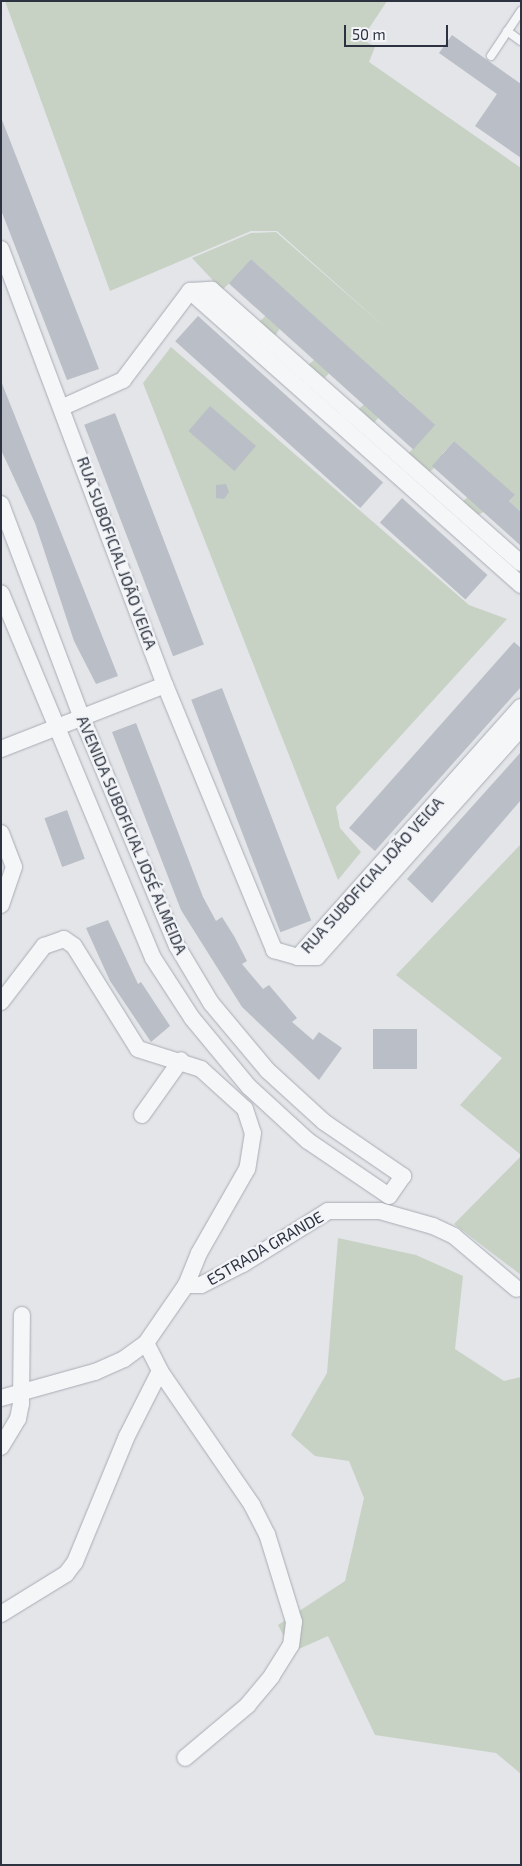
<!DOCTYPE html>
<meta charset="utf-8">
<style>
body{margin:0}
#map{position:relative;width:522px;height:1866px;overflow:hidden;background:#e3e5e9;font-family:"Exo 2",sans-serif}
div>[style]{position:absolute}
.green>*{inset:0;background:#c7d2c4}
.building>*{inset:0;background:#babec6;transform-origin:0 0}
.roads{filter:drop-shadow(0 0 1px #a8acb3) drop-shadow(0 0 1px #a8acb3)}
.lane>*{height:8px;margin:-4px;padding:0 4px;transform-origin:4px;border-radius:4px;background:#f5f6f8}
.street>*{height:16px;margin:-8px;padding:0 8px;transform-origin:8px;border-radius:8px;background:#f5f6f8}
span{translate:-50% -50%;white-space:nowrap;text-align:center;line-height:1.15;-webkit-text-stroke:5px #f2f4f7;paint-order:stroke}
.street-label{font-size:16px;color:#2c3240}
.frame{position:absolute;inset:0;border:2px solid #2c3240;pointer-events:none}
.scale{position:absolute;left:344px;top:25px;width:104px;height:22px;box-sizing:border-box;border:2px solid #2c3240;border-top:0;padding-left:6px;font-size:15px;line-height:18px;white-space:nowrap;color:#2c3240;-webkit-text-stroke:4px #f2f4f7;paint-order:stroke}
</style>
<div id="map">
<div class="green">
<div style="clip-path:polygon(5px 1px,387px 1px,362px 39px,375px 47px,369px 62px,521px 168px,521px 512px,509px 501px,515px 495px,478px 515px,462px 502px,475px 491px,465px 451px,454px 441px,442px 454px,447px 458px,428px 473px,407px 455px,435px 425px,424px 416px,419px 421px,406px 410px,410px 402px,399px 392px,374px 423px,359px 409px,371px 398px,355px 365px,360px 358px,349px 348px,325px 378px,307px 366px,321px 354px,284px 322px,275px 336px,258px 323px,273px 309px,257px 276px,262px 269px,251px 259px,240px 272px,245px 277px,236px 277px,222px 290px,192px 258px,251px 233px,276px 232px,387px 329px,277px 231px,251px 231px,110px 291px)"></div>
<div style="clip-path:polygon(171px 347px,469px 605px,507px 619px,336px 807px,340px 828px,361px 852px,338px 880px,143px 383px)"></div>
<div style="clip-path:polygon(521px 844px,521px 1155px,460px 1105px,502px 1058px,396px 975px)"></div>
<div style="clip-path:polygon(521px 1156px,521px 1275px,454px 1224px)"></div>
<div style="clip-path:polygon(338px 1238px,416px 1255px,463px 1276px,455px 1349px,504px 1381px,521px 1377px,521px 1774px,496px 1753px,375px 1735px,328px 1636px,292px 1652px,278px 1625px,345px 1581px,364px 1498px,349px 1461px,315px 1456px,291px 1435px,327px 1373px)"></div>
</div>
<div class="building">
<div style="clip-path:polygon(452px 35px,521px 84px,521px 158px,475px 126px,497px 94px,439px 53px)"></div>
<div style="clip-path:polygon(2px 120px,99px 369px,67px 380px,1px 210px)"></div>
<div style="left:251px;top:259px;width:248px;height:33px;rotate:42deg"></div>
<div style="left:198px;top:316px;width:249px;height:34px;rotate:42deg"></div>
<div style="clip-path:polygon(1px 381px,118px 676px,96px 684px,74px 641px,35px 523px,1px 450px)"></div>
<div style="left:210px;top:406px;width:61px;height:33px;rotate:41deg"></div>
<div style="left:115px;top:413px;width:248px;height:33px;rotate:69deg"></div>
<div style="clip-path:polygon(454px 441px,515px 495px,509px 501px,521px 512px,521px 546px,432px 466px)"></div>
<div style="clip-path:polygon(226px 484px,229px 492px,224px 499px,216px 498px,216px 485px)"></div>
<div style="left:402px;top:498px;width:115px;height:33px;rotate:42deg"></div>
<div style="clip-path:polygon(514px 642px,521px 648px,521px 687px,375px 851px,349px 828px)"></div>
<div style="left:222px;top:688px;width:249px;height:33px;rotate:69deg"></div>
<div style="clip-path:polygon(136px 723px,203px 897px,216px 921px,222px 917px,234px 936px,247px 961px,242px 964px,263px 989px,269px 985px,297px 1018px,292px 1022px,313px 1040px,319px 1032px,342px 1048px,319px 1080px,242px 1007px,181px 910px,112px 732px)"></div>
<div style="clip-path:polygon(521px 752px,521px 800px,432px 903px,407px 879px)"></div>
<div style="left:67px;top:810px;width:52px;height:24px;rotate:70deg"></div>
<div style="clip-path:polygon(108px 920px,138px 984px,141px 982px,170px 1026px,151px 1042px,110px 981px,86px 928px)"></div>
<div style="left:373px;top:1029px;width:44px;height:40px"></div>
</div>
<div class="roads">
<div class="lane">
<div style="left:507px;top:31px;width:17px;rotate:36deg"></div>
<div style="left:491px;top:56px;width:54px;rotate:-56.3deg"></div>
</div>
<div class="street">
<div style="left:1px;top:249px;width:466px;rotate:69.4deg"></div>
<div style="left:165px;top:685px;width:287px;rotate:67.6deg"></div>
<div style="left:274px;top:950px;width:25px;rotate:16deg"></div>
<div style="left:298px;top:957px;width:19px"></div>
<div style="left:317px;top:957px;width:307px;rotate:-48.3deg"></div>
<div style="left:190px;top:291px;width:443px;rotate:41.6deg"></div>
<div style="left:63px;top:407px;width:66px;rotate:-24.2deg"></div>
<div style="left:123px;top:380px;width:111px;rotate:-53deg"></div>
<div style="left:190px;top:291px;width:22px;rotate:-3deg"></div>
<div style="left:212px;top:290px;width:412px;rotate:41.5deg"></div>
<div style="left:1px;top:504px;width:229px;rotate:69.3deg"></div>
<div style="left:82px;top:718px;width:247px;rotate:67.4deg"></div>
<div style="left:177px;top:946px;width:66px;rotate:59.2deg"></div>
<div style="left:211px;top:1003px;width:87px;rotate:50.1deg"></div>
<div style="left:267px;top:1070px;width:77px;rotate:42.4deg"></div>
<div style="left:324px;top:1122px;width:96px;rotate:34.4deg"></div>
<div style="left:403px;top:1176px;width:24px;rotate:125deg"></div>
<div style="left:389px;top:1196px;width:98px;rotate:-145.8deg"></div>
<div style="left:308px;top:1141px;width:80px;rotate:-137.5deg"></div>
<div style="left:249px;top:1087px;width:89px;rotate:-129.6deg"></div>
<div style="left:192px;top:1018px;width:72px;rotate:-123deg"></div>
<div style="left:153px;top:958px;width:395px;rotate:-112.6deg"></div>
<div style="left:1px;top:749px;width:176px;rotate:-21.3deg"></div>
<div style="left:1px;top:833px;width:36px;rotate:69deg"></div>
<div style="left:14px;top:867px;width:40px;rotate:108.9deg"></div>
<div style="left:298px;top:957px;width:335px;rotate:-48.3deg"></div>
<div style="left:1px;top:1002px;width:71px;rotate:-52.5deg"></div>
<div style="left:44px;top:946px;width:21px;rotate:-19deg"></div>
<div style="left:64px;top:939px;width:12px;rotate:35deg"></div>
<div style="left:74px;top:946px;width:121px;rotate:58.1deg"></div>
<div style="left:138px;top:1049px;width:66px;rotate:17.6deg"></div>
<div style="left:201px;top:1069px;width:59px;rotate:42.3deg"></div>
<div style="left:245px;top:1109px;width:25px;rotate:72deg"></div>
<div style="left:253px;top:1133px;width:36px;rotate:99deg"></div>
<div style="left:247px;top:1169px;width:97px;rotate:119.7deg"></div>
<div style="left:199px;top:1253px;width:35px;rotate:112deg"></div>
<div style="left:142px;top:1115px;width:67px;rotate:-54.7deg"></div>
<div style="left:146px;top:1343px;width:31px;rotate:63deg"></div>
<div style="left:160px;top:1371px;width:163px;rotate:55.5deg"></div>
<div style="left:252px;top:1505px;width:33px;rotate:63deg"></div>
<div style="left:267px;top:1534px;width:92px;rotate:72.9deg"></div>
<div style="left:294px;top:1622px;width:23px;rotate:97deg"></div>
<div style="left:291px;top:1645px;width:36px;rotate:122deg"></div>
<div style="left:272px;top:1676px;width:38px;rotate:130deg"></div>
<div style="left:248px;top:1705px;width:82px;rotate:139.9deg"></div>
<div style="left:1px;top:1398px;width:98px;rotate:-15.5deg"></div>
<div style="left:95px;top:1372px;width:32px;rotate:-24deg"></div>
<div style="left:124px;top:1359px;width:27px;rotate:-36deg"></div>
<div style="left:146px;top:1343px;width:70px;rotate:-55.4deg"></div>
<div style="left:186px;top:1285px;width:15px"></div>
<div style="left:201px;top:1285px;width:47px;rotate:-26.6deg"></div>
<div style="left:243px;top:1264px;width:100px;rotate:-31.9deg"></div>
<div style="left:328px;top:1211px;width:52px"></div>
<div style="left:380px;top:1211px;width:55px;rotate:15.8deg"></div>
<div style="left:433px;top:1226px;width:23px;rotate:25deg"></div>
<div style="left:454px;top:1236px;width:82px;rotate:40.1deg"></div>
<div style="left:1px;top:1447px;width:33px;rotate:-59deg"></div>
<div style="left:18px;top:1419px;width:15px;rotate:-79deg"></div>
<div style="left:21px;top:1404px;width:89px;rotate:-89.4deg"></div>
<div style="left:1px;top:1614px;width:76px;rotate:-31.6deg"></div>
<div style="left:66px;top:1574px;width:15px;rotate:-53deg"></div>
<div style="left:75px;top:1562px;width:136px;rotate:-67.6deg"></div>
<div style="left:127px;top:1436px;width:73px;rotate:-63.1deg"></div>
</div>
</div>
<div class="street-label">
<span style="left:117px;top:553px;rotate:70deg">RUA SUBOFICIAL JOÃO VEIGA</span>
<span style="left:132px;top:835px;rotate:67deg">AVENIDA SUBOFICIAL JOSÉ ALMEIDA</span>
<span style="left:372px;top:875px;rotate:-48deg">RUA SUBOFICIAL JOÃO VEIGA</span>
<span style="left:265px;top:1248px;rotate:-30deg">ESTRADA GRANDE</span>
</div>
<div class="frame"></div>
<div class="scale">50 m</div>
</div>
